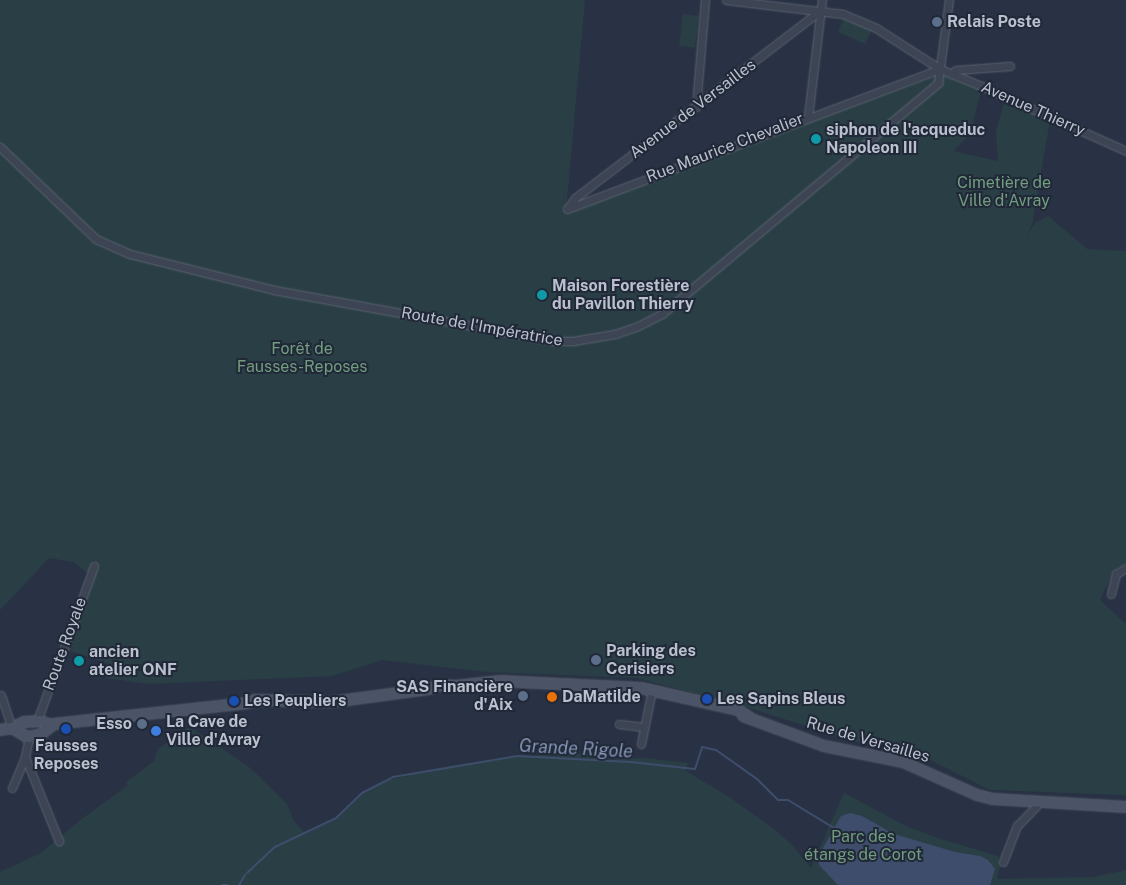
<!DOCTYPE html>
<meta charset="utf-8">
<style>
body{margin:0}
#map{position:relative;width:1126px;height:885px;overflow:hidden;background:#283244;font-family:"Public Sans",sans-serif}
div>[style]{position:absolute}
.green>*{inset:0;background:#2a3f45;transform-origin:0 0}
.water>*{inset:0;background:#3e4d6c}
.stream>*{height:2px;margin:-1px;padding:0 1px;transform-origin:1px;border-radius:1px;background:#3e4d6c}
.roads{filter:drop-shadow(0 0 1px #5b6271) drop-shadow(0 0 1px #5b6271)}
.minor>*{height:7px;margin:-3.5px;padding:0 3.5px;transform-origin:3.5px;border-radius:3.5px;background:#3d4453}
.secondary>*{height:10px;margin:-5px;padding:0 5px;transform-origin:5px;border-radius:5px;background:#4b5366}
.dots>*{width:14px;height:14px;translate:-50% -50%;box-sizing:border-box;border:2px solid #212939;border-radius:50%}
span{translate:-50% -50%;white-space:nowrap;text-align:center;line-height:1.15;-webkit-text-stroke:4px #212939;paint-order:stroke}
.poi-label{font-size:16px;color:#bac0cd;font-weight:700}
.left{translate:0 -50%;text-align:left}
.right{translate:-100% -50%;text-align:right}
.street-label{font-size:16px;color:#bac0cd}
.park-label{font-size:16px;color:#729d7f}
.water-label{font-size:18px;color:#8293b3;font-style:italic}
</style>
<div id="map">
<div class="green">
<div style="clip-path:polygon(0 0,585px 0,566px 211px,942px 74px,981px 90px,970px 134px,953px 151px,998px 161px,996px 131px,1005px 99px,1050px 120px,1032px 225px,1026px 237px,1035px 223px,1048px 216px,1087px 249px,1126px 251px,1126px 563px,1114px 570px,1100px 600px,1126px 624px,1126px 795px,990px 790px,917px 753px,854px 741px,740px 705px,637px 678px,486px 672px,382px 660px,332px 676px,149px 684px,106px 678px,110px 664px,68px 650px,93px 577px,73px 562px,49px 558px,0 610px)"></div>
<div style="left:683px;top:14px;width:16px;height:32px;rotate:7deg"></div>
<div style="left:844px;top:18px;width:30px;height:15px;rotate:24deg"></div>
<div style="clip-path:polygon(187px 728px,195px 730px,249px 767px,288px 805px,293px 820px,304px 832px,336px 817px,361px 793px,380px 782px,444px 767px,516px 756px,600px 753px,601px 760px,645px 758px,688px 763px,686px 771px,732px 799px,774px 829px,793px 846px,811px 868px,844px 793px,908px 827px,937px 838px,998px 856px,1000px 866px,997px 879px,1093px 877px,1126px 870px,1126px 885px,0 885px,0 872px,41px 853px,83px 818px,127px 786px,126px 782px,154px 761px,158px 749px)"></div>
</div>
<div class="water">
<div style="clip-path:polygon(850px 813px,862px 816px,894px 834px,955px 852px,980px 856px,988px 860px,995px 869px,990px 885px,838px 885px,820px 866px,817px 859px,841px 816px)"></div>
</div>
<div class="stream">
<div style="left:247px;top:873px;width:38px;rotate:-43deg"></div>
<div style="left:275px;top:847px;width:68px;rotate:-25.4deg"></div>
<div style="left:336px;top:818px;width:36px;rotate:-44deg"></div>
<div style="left:362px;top:793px;width:35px;rotate:-27deg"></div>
<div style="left:393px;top:777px;width:126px;rotate:-9.6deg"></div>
<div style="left:517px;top:756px;width:114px;rotate:3deg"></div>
<div style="left:631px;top:762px;width:64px;rotate:6.2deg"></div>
<div style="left:695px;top:769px;width:23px;rotate:-72deg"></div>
<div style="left:702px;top:747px;width:14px;rotate:12deg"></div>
<div style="left:716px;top:750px;width:50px;rotate:35.3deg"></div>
<div style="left:757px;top:779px;width:30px;rotate:45deg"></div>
<div style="left:778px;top:800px;width:10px"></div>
<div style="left:788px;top:800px;width:54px;rotate:31.3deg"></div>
<div style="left:222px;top:885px;width:6px"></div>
<div style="left:239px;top:885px;width:12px;rotate:-59deg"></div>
</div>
<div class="roads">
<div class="minor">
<div style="left:726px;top:0;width:118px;rotate:6.8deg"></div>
<div style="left:843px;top:14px;width:36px;rotate:23deg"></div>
<div style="left:876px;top:28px;width:76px;rotate:32.6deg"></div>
<div style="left:940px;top:69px;width:50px;rotate:22.4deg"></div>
<div style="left:986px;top:88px;width:154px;rotate:24.2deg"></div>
<div style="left:951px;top:74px;width:6px;rotate:-39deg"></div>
<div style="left:956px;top:70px;width:54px;rotate:-4.2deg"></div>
<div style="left:696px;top:107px;width:107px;rotate:-85.2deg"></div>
<div style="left:808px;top:117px;width:118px;rotate:-83.2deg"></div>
<div style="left:0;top:147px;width:133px;rotate:43.8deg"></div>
<div style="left:96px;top:239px;width:37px;rotate:24deg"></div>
<div style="left:130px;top:254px;width:148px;rotate:14deg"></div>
<div style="left:274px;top:290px;width:285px;rotate:10.3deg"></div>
<div style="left:554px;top:341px;width:19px"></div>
<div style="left:573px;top:341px;width:43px;rotate:-9.5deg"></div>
<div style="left:615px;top:334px;width:24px;rotate:-19deg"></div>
<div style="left:638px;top:326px;width:28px;rotate:-27deg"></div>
<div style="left:663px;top:313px;width:359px;rotate:-39.9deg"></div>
<div style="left:938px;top:83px;width:84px;rotate:-82.5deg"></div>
<div style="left:568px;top:208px;width:12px;rotate:-55deg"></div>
<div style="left:575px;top:198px;width:310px;rotate:-37.4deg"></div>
<div style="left:567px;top:209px;width:398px;rotate:-20.6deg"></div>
<div style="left:1111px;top:594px;width:21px;rotate:-76deg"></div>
<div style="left:1116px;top:574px;width:12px;rotate:-31deg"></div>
<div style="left:1px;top:695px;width:35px;rotate:72deg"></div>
<div style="left:37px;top:721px;width:165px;rotate:-69.8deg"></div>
<div style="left:619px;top:724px;width:25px;rotate:7deg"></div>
<div style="left:641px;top:744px;width:55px;rotate:-78.5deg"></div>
<div style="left:25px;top:757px;width:91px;rotate:68deg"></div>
<div style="left:12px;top:788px;width:34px;rotate:-67deg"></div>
<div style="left:25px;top:757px;width:16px;rotate:-79deg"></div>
<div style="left:28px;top:741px;width:7px;rotate:-45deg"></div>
<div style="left:1003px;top:862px;width:39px;rotate:-69deg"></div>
<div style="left:1017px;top:826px;width:28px;rotate:-46deg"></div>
<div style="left:1036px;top:806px;width:4px;rotate:-76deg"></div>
</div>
<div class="secondary">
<div style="left:743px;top:716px;width:86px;rotate:20.3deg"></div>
<div style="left:824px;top:746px;width:81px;rotate:11.4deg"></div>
<div style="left:903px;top:762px;width:81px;rotate:24deg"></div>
<div style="left:977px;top:795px;width:16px;rotate:14deg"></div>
<div style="left:993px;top:799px;width:133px;rotate:3.4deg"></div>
<div style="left:12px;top:728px;width:17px;rotate:31deg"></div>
<div style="left:27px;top:737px;width:13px;rotate:-9deg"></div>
<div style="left:40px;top:735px;width:18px;rotate:-38deg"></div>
<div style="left:54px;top:724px;width:195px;rotate:-6.2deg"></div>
<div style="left:248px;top:703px;width:8px;rotate:-23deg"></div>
<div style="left:255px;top:700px;width:77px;rotate:1.5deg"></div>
<div style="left:332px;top:702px;width:97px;rotate:-7.7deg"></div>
<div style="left:428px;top:689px;width:14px;rotate:-17deg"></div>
<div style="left:441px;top:685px;width:15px;rotate:4deg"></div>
<div style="left:456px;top:686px;width:45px;rotate:-6.3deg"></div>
<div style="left:501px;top:681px;width:140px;rotate:2.9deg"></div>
<div style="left:641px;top:688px;width:99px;rotate:12.8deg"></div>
<div style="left:738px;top:710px;width:13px;rotate:32deg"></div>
<div style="left:0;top:730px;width:12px;rotate:-9deg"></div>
<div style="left:12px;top:728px;width:13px;rotate:-27deg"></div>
<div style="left:24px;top:722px;width:17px;rotate:-3deg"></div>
<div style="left:41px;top:721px;width:10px;rotate:24deg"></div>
</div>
</div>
<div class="dots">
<div style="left:937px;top:22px;background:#5c6f8a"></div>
<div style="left:816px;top:139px;background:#0f9aa8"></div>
<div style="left:542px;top:295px;background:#0f9aa8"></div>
<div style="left:596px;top:660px;background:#5c6f8a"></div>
<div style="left:79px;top:661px;background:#0f9aa8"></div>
<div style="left:523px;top:696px;background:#5c6f8a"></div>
<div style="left:552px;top:697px;background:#e8710a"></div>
<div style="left:707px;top:699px;background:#1a4fb4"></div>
<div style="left:234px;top:701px;background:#1a4fb4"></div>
<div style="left:142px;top:724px;background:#5c6f8a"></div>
<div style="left:66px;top:729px;background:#1a4fb4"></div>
<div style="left:156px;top:731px;background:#3f7fe0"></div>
</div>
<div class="poi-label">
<span class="left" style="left:947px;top:22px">Relais Poste</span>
<span class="left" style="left:826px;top:139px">siphon de l'acqueduc<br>Napoleon III</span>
<span class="left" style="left:552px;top:295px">Maison Forestière<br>du Pavillon Thierry</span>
<span class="left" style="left:606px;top:660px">Parking des<br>Cerisiers</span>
<span class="left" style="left:89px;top:661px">ancien<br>atelier ONF</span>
<span class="right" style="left:513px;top:696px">SAS Financière<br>d'Aix</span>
<span class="left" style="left:562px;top:697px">DaMatilde</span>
<span class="left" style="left:717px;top:699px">Les Sapins Bleus</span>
<span class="left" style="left:244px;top:701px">Les Peupliers</span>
<span class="left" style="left:166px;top:731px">La Cave de<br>Ville d'Avray</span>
<span class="right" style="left:132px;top:724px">Esso</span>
<span style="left:66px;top:755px">Fausses<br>Reposes</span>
</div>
<div class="street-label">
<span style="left:693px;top:109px;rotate:-37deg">Avenue de Versailles</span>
<span style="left:1033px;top:109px;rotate:24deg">Avenue Thierry</span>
<span style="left:725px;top:148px;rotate:-21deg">Rue Maurice Chevalier</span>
<span style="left:482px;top:327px;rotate:10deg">Route de l'Impératrice</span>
<span style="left:65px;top:644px;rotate:-70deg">Route Royale</span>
<span style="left:868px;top:740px;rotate:16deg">Rue de Versailles</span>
</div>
<div class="park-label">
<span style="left:1004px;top:192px">Cimetière de<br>Ville d'Avray</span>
<span style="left:302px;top:358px">Forêt de<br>Fausses-Reposes</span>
<span style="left:863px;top:846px">Parc des<br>étangs de Corot</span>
</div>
<div class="water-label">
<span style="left:576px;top:749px;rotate:3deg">Grande Rigole</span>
</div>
</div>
